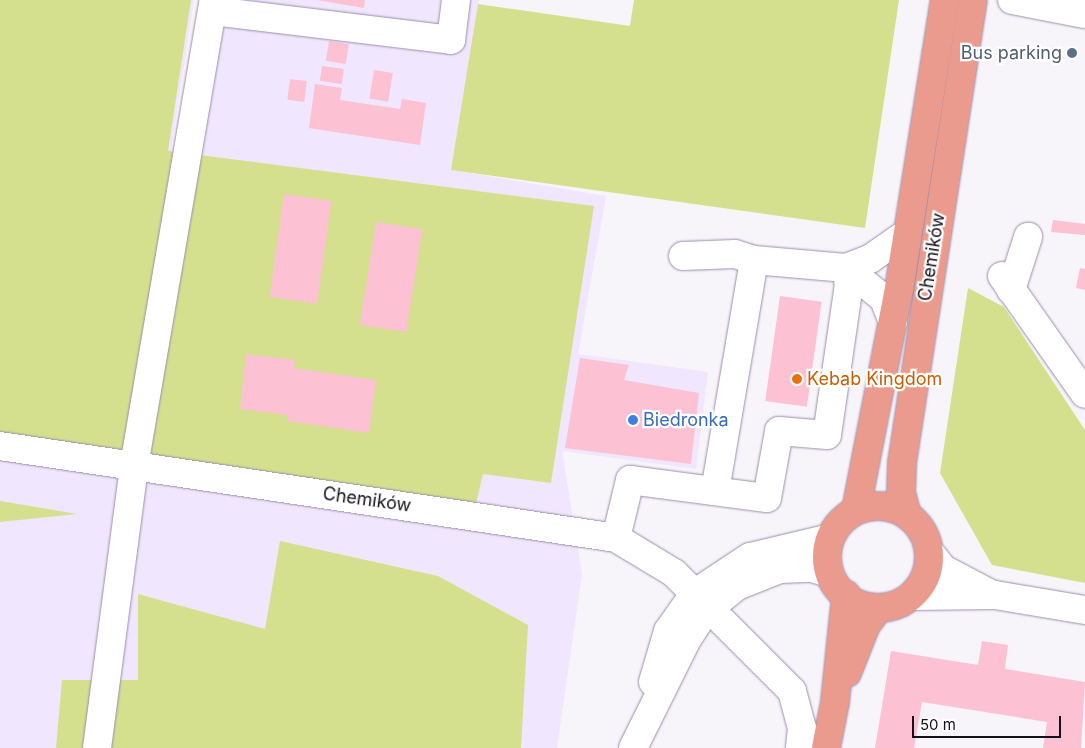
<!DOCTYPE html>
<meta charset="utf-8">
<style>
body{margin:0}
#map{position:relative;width:1085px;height:748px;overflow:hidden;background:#f7f4fa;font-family:Inter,sans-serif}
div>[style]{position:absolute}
.built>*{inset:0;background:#f0e6fd}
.green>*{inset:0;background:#d5e08e}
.building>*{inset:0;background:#fcc1d2;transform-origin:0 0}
.roads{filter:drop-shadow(0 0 1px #9c8eab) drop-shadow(0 0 1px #9c8eab)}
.minor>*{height:28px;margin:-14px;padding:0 14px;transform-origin:14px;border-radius:14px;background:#fff}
.major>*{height:28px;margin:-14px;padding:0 14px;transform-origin:14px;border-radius:14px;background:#eb9b8e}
.major>.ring{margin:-14px;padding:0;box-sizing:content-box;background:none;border:28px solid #eb9b8e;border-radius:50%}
.dots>*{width:14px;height:14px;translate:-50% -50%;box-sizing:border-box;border:2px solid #fff;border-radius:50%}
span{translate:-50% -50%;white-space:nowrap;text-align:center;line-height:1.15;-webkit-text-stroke:4.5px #fff;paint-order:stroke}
.service-label{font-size:18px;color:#4e5e75}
.right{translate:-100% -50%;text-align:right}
.street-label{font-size:18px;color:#15101b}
.food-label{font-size:18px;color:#c56008}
.left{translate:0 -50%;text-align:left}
.shop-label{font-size:18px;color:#366cbe}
.scale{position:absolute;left:912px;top:716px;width:149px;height:22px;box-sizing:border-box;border:2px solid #15101b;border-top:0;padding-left:6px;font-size:15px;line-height:18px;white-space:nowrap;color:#15101b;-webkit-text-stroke:4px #fff;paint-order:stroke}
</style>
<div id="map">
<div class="built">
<div style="clip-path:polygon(0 0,194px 0,171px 150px,194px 153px,218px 0,479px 0,452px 170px,606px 196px,578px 354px,708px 372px,696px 469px,562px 451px,582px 574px,557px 748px,0 748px)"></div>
</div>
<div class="green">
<div style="clip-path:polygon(0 0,191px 0,168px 151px,594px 206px,551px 483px,483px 474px,476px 504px,0 433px)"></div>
<div style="clip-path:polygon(634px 0,899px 0,865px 228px,451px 170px,478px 4px,630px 26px)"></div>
<div style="clip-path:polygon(968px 288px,1004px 307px,1085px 430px,1085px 583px,992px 565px,940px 473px)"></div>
<div style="clip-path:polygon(0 501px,77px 514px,0 522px)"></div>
<div style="clip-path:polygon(280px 541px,438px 576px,528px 625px,521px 748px,56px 748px,62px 680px,138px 680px,138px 594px,265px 629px)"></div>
</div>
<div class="building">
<div style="clip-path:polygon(317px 0,365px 0,364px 8px)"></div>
<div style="left:329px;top:41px;width:20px;height:20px;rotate:9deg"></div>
<div style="left:322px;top:66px;width:22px;height:15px;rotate:8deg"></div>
<div style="left:374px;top:70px;width:19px;height:29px;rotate:9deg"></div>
<div style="left:290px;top:79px;width:17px;height:21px;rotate:7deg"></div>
<div style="clip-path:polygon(315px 84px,342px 88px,340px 100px,400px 109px,402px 99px,426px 103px,420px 145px,309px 128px)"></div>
<div style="left:284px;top:194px;width:48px;height:104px;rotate:8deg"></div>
<div style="clip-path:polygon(1053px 220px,1085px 224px,1085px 235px,1051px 232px)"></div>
<div style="left:376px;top:222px;width:47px;height:104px;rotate:9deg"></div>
<div style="clip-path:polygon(1080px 268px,1085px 269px,1085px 290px,1076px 288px)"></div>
<div style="left:780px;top:296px;width:42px;height:106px;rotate:8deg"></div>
<div style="clip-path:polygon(246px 354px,295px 360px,294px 368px,376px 380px,369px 433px,287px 421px,287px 415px,240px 409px)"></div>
<div style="clip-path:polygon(580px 358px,629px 365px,624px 380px,699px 393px,691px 464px,565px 448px)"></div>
<div style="clip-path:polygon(982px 641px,1008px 645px,1005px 669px,1085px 682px,1081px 748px,1043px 748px,1047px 722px,922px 702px,914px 748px,875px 748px,891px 651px,978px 665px)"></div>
</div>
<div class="roads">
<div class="minor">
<div style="left:1012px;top:0;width:74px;rotate:10.9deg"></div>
<div style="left:213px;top:11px;width:240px;rotate:6.9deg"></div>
<div style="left:451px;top:40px;width:40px;rotate:-82.9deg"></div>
<div style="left:683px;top:256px;width:52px;rotate:-2.2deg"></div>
<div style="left:735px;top:254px;width:20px;rotate:18deg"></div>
<div style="left:754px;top:260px;width:92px;rotate:5deg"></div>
<div style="left:846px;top:268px;width:26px;rotate:-21deg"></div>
<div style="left:870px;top:259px;width:45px;rotate:-35.1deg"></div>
<div style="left:846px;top:268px;width:49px;rotate:39.2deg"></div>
<div style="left:884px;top:299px;width:25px;rotate:69deg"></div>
<div style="left:1002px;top:276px;width:144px;rotate:54.9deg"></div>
<div style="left:1011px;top:290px;width:56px;rotate:-72.2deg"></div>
<div style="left:0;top:446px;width:623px;rotate:8.49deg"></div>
<div style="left:616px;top:538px;width:68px;rotate:31.1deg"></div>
<div style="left:674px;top:573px;width:167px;rotate:45deg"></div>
<div style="left:792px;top:691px;width:38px;rotate:75deg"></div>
<div style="left:802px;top:728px;width:20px;rotate:96deg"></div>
<div style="left:715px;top:491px;width:234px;rotate:-80.4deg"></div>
<div style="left:616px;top:538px;width:60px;rotate:-76.4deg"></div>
<div style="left:630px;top:480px;width:138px;rotate:7.5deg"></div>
<div style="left:767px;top:498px;width:68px;rotate:-79.8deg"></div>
<div style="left:779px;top:431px;width:48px;rotate:4.8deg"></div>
<div style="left:827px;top:435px;width:152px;rotate:-81.7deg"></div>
<div style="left:849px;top:285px;width:17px;rotate:-100deg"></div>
<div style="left:929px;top:551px;width:23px;rotate:52deg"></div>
<div style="left:943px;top:569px;width:52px;rotate:27.6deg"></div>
<div style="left:913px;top:596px;width:82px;rotate:-0.7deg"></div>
<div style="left:995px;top:595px;width:91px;rotate:9.5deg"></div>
<div style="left:653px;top:682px;width:53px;rotate:-73.6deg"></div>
<div style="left:668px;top:631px;width:45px;rotate:-54.9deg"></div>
<div style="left:694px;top:594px;width:67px;rotate:-33.5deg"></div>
<div style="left:750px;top:557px;width:82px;rotate:-13.4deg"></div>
<div style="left:97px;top:748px;width:284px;rotate:-82.5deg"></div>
<div style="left:134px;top:466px;width:473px;rotate:-80.3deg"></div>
<div style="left:633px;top:748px;width:119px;rotate:-63.6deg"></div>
<div style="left:686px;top:641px;width:27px;rotate:-57deg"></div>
<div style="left:701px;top:618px;width:29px;rotate:-44deg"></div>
<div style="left:722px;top:598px;width:19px;rotate:-39deg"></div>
<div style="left:737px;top:586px;width:46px;rotate:-21.6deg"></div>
<div style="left:780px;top:569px;width:32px;rotate:-2deg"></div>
<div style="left:812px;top:568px;width:18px;rotate:16deg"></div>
</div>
<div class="major">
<div class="ring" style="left:827px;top:506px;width:74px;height:74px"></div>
<div style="left:856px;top:510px;width:225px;rotate:-79deg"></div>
<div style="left:899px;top:289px;width:293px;rotate:-81deg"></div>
<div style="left:907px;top:515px;width:23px;rotate:-105deg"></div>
<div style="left:901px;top:493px;width:30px;rotate:-88deg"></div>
<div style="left:902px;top:463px;width:468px;rotate:-81.3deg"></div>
<div style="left:847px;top:673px;width:52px;rotate:-68.4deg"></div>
<div style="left:866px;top:625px;width:21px;rotate:-53deg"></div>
<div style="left:826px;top:748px;width:47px;rotate:-78.9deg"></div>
<div style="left:835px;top:702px;width:108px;rotate:-84.1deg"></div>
</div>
</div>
<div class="dots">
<div style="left:1072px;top:53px;background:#5c6f8a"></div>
<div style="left:797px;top:379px;background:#e8710a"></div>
<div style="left:633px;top:420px;background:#3f7fe0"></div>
</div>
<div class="service-label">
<span class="right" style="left:1062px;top:53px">Bus parking</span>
</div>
<div class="street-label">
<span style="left:932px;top:257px;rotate:-81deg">Chemików</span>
<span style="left:367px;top:500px;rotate:8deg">Chemików</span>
</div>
<div class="food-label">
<span class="left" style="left:807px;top:379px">Kebab Kingdom</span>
</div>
<div class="shop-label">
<span class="left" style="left:643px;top:420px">Biedronka</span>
</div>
<div class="scale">50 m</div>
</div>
